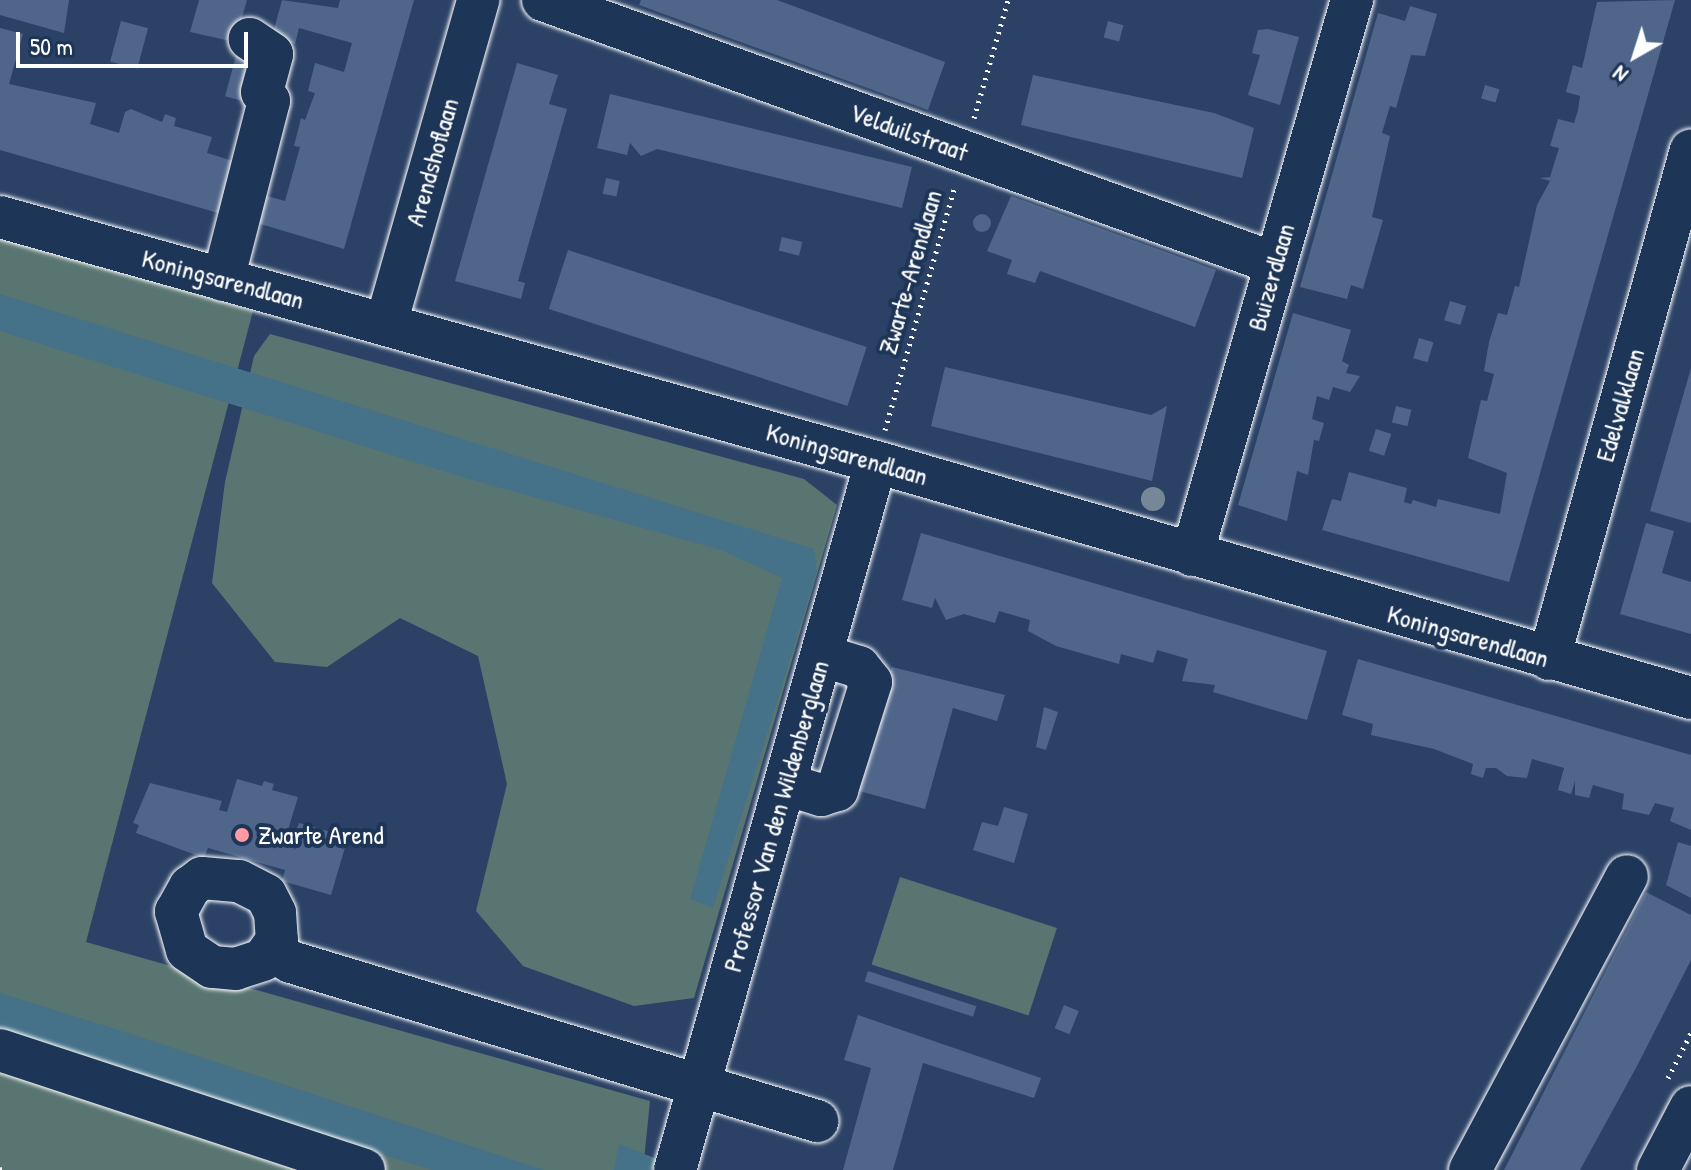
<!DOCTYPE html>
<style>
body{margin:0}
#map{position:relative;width:1691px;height:1170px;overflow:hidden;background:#2b4266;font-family:"Patrick Hand",sans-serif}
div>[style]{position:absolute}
.green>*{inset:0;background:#597572;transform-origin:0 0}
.water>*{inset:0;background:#457189}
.building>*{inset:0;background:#4f658a;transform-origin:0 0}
.round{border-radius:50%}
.path>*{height:5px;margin-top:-2.5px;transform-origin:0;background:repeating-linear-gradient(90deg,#fff 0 2px,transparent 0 8px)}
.roads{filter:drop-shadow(0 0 2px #fff) drop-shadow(0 0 2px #fff)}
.minor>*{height:42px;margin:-21px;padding:0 21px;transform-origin:21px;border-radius:21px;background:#1d3557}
.trees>*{width:24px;height:24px;margin:-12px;border-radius:50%;background:#768898}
.dots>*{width:22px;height:22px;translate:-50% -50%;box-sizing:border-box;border:4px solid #1d3557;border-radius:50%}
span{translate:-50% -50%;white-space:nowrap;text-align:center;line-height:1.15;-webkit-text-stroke:8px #1d3557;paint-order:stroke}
.street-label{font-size:26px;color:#fff}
.poi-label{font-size:26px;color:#fff}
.left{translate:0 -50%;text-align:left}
.north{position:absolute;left:1595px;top:16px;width:80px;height:80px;-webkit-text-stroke:6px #1d3557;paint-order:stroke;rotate:219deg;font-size:22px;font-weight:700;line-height:32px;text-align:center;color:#fff}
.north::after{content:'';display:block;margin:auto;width:28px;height:36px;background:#fff;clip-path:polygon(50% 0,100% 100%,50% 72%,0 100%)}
.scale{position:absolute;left:16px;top:32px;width:232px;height:36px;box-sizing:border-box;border:4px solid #fff;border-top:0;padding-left:10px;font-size:24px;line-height:28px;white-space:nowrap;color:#fff;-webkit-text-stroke:6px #1d3557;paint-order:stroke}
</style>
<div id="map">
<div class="green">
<div style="clip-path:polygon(0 233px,253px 311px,86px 942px,650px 1101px,643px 1170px,0 1170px)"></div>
<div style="clip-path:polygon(270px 334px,804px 479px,837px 505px,694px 998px,634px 1006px,523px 966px,476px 911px,507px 784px,478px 656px,400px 618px,327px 667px,275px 662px,212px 583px,225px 482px,254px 356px)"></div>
<div style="left:900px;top:877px;width:165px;height:92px;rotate:18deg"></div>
</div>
<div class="water">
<div style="clip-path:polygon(0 294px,814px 549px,817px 572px,713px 908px,690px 899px,782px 578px,721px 550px,452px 474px,0 331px)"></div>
<div style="clip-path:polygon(0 993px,109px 1027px,544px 1170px,432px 1170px,0 1032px)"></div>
<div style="clip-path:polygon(619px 1144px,657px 1159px,652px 1170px,614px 1170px)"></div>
</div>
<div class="building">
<div style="clip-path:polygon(0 0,69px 0,64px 33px,0 15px)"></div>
<div style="clip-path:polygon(199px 0,247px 0,235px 42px,190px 32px)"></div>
<div style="clip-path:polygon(282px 0,338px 8px,340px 0,414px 0,344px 249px,244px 219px,252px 192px,285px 201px,300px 147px,294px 146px,301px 118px,305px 120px,315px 93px,308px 91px,315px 63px,344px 72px,352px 43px,299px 28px,295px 44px,272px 37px)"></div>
<div style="clip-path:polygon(641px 0,777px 0,945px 62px,928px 110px,639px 5px)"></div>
<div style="clip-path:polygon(1675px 0,1509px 582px,1322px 530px,1332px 499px,1341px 501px,1349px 472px,1407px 488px,1404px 502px,1411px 504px,1413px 500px,1436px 507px,1438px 499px,1500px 514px,1507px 473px,1468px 458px,1481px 400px,1487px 401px,1494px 374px,1484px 371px,1489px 342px,1498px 313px,1507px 315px,1515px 286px,1519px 287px,1537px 205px,1550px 181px,1540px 178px,1550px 177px,1559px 148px,1550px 146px,1558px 119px,1574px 123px,1578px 110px,1580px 96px,1566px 92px,1573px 65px,1582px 68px,1597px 2px)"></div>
<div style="clip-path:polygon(1410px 6px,1437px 14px,1425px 56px,1411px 55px,1396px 108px,1390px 106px,1382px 133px,1390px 136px,1372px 217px,1383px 220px,1363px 289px,1351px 285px,1347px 299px,1300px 287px,1378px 13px,1405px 21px)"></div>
<div style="left:121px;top:21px;width:28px;height:42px;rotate:15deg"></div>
<div style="left:1108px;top:21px;width:16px;height:17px;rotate:15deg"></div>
<div style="clip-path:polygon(0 28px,23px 34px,9px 84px,96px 103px,90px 124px,119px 133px,125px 112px,131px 109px,162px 122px,165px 114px,176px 118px,174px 126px,212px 137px,207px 153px,233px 161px,232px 217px,0 150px)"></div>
<div style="clip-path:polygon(1268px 29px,1299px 37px,1280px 105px,1248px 95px,1260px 55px,1252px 53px,1258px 30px)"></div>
<div style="left:238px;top:48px;width:23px;height:50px;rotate:15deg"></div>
<div style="clip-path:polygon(517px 63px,558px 75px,549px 104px,567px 109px,518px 281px,525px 283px,521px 299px,455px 281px)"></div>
<div style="clip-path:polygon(1033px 75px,1214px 113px,1254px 128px,1242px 178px,1021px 125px)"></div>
<div style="left:1485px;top:85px;width:15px;height:14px;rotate:16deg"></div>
<div style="clip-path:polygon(610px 94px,912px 167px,902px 208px,657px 149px,641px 156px,630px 143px,627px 155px,597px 148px)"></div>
<div style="left:606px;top:178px;width:14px;height:16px;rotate:12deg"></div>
<div style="clip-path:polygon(1011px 196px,1216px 270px,1195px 327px,1040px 271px,1035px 283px,1007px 274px,1012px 260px,987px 251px)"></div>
<div class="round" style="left:973px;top:214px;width:18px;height:18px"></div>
<div style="left:782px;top:237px;width:21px;height:14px;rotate:14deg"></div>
<div style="left:568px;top:250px;width:314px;height:62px;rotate:18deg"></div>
<div style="left:1450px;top:301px;width:17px;height:20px;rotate:17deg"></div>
<div style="clip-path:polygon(1293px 313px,1351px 330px,1342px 361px,1349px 365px,1346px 373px,1360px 376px,1350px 392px,1333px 387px,1329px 400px,1317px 396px,1312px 419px,1324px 423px,1319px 441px,1314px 440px,1308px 475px,1297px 471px,1287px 521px,1238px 505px)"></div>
<div style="left:1419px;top:338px;width:15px;height:21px;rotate:16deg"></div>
<div style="clip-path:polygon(945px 367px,1151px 415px,1167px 406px,1152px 481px,931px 426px)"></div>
<div style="clip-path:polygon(1691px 368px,1691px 523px,1650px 511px)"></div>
<div style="left:1396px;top:406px;width:16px;height:17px;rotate:14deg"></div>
<div style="left:1376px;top:429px;width:16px;height:23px;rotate:18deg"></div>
<div style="clip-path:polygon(1646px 523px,1674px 531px,1662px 573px,1691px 582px,1691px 634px,1620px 614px)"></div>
<div style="clip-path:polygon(921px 533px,1327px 651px,1307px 720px,1213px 692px,1215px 685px,1182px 681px,1188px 659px,1157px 650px,1153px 663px,1121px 654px,1119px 664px,1056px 646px,1028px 631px,1030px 620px,999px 611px,995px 623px,964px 614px,946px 620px,935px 598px,932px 608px,902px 600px)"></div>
<div style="clip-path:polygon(1358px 659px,1691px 755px,1691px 830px,1670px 821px,1674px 808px,1655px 803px,1649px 815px,1622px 809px,1624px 794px,1593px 785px,1589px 798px,1575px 795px,1575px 781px,1571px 794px,1558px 790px,1564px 768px,1532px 759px,1527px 778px,1507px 776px,1496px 768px,1486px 768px,1483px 778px,1471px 774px,1473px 764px,1434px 749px,1371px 735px,1373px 724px,1342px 715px)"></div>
<div style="clip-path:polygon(892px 667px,1005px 695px,997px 721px,953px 708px,925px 809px,848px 788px)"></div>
<div style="clip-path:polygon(1044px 707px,1058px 712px,1046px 750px,1036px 747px)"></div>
<div style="clip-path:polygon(237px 779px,262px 786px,264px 781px,274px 784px,272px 790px,298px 797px,288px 830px,296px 831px,299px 823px,348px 837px,331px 895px,282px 881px,285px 870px,208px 848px,204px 858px,136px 833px,139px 825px,133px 823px,150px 783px,222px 801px,219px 810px,227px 812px)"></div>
<div style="clip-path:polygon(1004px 807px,1028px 814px,1014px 863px,973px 850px,982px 822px,998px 826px)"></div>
<div style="clip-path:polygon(1678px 842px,1691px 846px,1691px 898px,1666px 885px)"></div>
<div style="clip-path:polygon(1646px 892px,1691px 915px,1691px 960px,1637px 1066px,1580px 1170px,1504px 1170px)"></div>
<div style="left:868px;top:971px;width:114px;height:11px;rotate:18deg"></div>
<div style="left:1064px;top:1005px;width:16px;height:25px;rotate:22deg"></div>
<div style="clip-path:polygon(858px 1015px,1041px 1078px,1034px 1098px,923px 1063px,893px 1170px,843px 1170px,871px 1068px,844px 1060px)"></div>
</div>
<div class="path">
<div style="left:974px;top:118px;width:123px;rotate:-73.9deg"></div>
<div style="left:885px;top:430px;width:254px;rotate:-74deg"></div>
<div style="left:1668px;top:1078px;width:51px;rotate:-62.9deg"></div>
<div style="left:0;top:1169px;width:5px;rotate:11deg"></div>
</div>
<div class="roads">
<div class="minor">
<div style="left:543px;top:0;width:777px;rotate:19.79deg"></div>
<div style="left:0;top:217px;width:910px;rotate:15.63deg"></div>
<div style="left:876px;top:462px;width:848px;rotate:16.15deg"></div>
<div style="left:223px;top:280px;width:185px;rotate:-75.6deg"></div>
<div style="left:269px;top:101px;width:11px;rotate:-128deg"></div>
<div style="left:262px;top:92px;width:39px;rotate:-75deg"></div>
<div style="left:272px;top:54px;width:27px;rotate:-146deg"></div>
<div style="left:386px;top:324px;width:337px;rotate:-74.1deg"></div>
<div style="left:1192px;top:555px;width:578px;rotate:-73.92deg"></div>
<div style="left:1549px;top:659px;width:528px;rotate:-74.41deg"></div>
<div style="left:785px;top:784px;width:38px;rotate:17deg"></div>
<div style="left:821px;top:795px;width:17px;rotate:-17deg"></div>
<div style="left:837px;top:790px;width:113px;rotate:-72.5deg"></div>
<div style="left:871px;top:682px;width:19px;rotate:-129deg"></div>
<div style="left:859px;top:667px;width:38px;rotate:-163deg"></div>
<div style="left:202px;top:878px;width:37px;rotate:5deg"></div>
<div style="left:239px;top:881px;width:30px;rotate:27deg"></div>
<div style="left:266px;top:895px;width:20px;rotate:63deg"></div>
<div style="left:275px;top:913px;width:27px;rotate:86deg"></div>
<div style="left:277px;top:940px;width:24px;rotate:125deg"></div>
<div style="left:263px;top:960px;width:28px;rotate:162deg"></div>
<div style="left:236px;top:969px;width:24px;rotate:-175deg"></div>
<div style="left:212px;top:967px;width:30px;rotate:-146deg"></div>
<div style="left:187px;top:950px;width:40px;rotate:-106deg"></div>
<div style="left:176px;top:912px;width:29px;rotate:-61deg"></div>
<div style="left:190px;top:887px;width:15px;rotate:-37deg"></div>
<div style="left:272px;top:951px;width:22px;rotate:30deg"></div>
<div style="left:291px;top:962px;width:550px;rotate:16.82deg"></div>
<div style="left:0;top:1050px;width:383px;rotate:18.2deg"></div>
<div style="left:675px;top:1170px;width:736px;rotate:-74.15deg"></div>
<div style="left:1470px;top:1170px;width:333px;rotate:-61.9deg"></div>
<div style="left:1658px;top:1170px;width:71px;rotate:-62.4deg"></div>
</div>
</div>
<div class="trees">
<div style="left:1153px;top:499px"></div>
</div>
<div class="dots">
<div style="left:242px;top:835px;background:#ff9aa2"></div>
</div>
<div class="street-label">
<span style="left:909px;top:132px;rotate:20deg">Velduilstraat</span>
<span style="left:432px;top:162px;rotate:-74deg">Arendshoflaan</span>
<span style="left:910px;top:272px;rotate:-74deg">Zwarte-Arendlaan</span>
<span style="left:1271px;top:277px;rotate:-74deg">Buizerdlaan</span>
<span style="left:223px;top:279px;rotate:15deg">Koningsarendlaan</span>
<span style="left:1620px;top:405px;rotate:-74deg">Edelvalklaan</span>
<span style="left:847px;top:454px;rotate:16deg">Koningsarendlaan</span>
<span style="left:1468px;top:636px;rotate:16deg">Koningsarendlaan</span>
<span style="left:776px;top:816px;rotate:-74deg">Professor Van den Wildenberglaan</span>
</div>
<div class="poi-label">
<span class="left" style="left:258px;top:835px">Zwarte Arend</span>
</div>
<div class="north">N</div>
<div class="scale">50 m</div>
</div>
